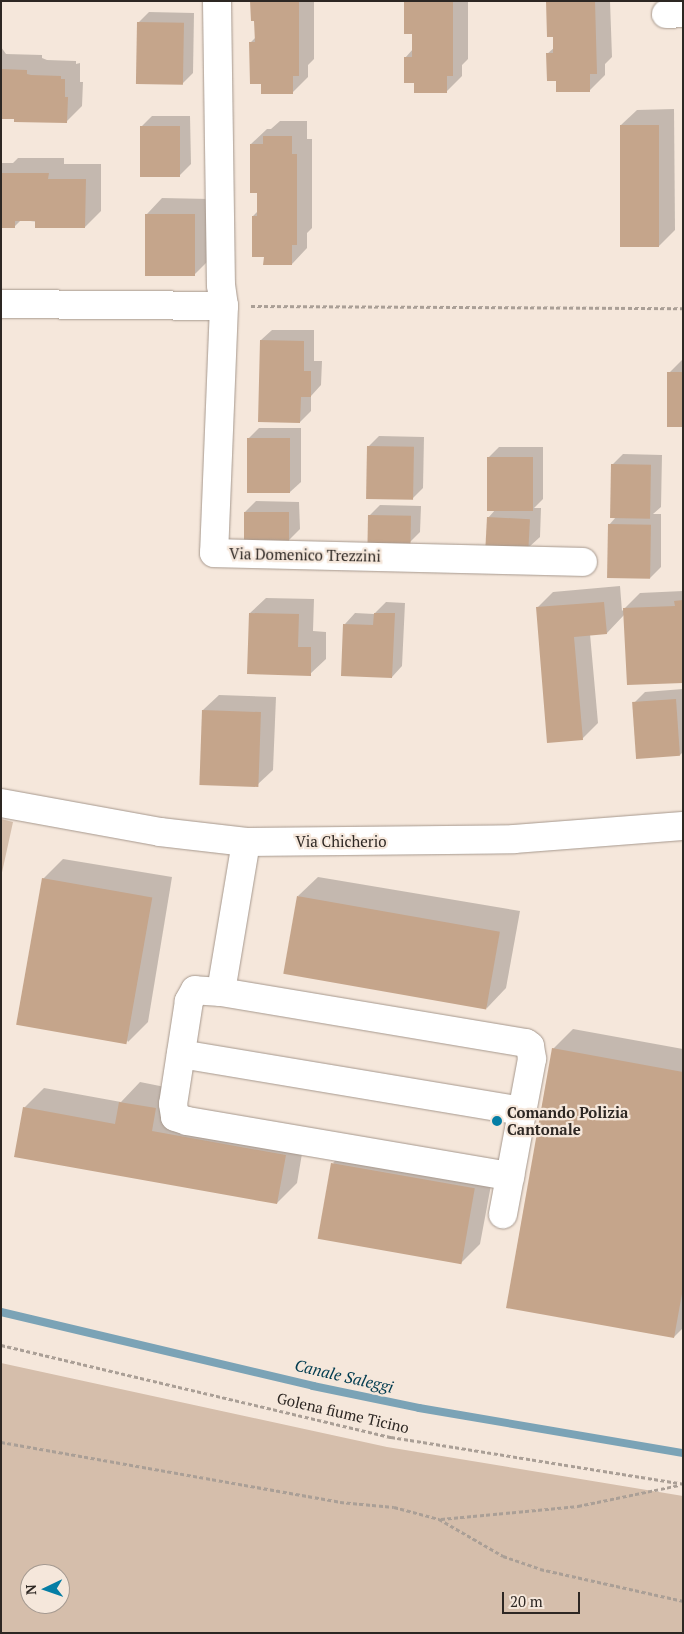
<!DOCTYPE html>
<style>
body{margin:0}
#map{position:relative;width:684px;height:1634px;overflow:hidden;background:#f5e7db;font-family:"PT Serif",serif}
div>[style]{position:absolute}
.green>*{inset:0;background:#d5beab}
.shadow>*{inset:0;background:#0003}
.stream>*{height:8px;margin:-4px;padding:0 4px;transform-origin:4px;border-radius:4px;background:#7ba3b6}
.building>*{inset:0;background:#c5a58b;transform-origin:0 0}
.path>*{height:3px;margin-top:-1.5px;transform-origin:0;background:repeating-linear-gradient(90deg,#aa9f96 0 4px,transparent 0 6.5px)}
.roads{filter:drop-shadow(0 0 1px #a6988d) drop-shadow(0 0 1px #a6988d)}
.minor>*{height:28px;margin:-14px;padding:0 14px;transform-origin:14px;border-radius:14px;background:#fff}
.dots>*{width:14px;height:14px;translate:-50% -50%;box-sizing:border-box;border:2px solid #f5e7db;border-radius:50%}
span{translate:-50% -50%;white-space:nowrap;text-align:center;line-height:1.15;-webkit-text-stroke:4.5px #f5e7db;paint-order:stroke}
.street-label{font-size:15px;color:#2d2723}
.poi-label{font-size:15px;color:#2d2723;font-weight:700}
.left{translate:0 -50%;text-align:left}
.water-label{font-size:16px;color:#003b4f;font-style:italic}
.frame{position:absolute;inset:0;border:2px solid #2d2723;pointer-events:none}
.north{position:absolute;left:20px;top:1564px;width:50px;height:50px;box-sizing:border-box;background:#f5e7db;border:1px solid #a59a91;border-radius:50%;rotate:267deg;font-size:14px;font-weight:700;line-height:20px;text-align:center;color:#2d2723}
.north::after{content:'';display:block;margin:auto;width:18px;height:22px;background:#057ea5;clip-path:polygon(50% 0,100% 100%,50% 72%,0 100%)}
.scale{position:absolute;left:502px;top:1592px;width:78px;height:22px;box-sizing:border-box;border:2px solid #2d2723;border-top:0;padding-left:6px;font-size:15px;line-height:18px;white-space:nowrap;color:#2d2723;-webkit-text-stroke:4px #f5e7db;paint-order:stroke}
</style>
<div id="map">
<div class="green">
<div style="clip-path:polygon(1px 819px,13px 822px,1px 877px)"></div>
<div style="clip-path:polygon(evenodd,1px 1363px,387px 1447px,683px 1496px,683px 1633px,1px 1633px,1px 1363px,30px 1574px,60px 1574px,60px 1604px,30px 1604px,30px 1574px)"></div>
</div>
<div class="shadow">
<div style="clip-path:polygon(252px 1px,314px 1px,314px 59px,308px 65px,308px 77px,292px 93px,262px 82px,251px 42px,256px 37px,256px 20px)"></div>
<div style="clip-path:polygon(405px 1px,468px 1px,468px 59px,462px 65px,462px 76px,447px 91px,415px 82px,405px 58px,413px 49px,413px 33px)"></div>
<div style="clip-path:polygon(547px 1px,610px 1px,612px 57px,605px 64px,605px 75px,590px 90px,557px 79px,547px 54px,555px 47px)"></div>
<div style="clip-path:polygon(149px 12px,194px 13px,193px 73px,182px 84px,138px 23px)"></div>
<div style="clip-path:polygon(1px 47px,6px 54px,42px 55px,42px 58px,47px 60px,76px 61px,76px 64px,80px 63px,80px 82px,83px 82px,82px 106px,66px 122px,1px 118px)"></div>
<div style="clip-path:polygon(674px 109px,675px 230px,659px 246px,621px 125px,637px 110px)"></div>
<div style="clip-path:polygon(152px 116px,190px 116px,191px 164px,180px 175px,141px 127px)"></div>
<div style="clip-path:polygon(280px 121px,307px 121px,307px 139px,312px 139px,312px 228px,307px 233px,307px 248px,292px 264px,265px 255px,253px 216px,258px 211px,258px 191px,251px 144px,267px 129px,271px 129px)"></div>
<div style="clip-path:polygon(18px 158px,64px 158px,64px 164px,101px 164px,101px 211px,85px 227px,21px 220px,14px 227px,1px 227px,1px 163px,13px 163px)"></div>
<div style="clip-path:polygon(162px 198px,210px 199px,210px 259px,194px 275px,147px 214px)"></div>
<div style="clip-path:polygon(272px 330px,314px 330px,314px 361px,322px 361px,321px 385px,311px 396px,311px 411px,300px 422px,261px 340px)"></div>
<div style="clip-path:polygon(683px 359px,683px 426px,669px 373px)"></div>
<div style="clip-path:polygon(259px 428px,301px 428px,301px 482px,290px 492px,248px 439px)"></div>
<div style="clip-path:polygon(379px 436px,424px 437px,423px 488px,412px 499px,368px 447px)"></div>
<div style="clip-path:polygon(499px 447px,543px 447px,543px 499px,534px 508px,541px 508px,540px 537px,529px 547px,488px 518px,496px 509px,488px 458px)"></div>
<div style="clip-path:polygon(623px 454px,662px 455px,661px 507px,653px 514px,661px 514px,661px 567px,650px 578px,609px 525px,616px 517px,612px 465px)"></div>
<div style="clip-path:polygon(256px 501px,299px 502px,300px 529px,289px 540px,245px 512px)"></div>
<div style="clip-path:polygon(380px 505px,421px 506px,420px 532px,409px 543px,369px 516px)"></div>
<div style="clip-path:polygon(620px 586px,622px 611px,640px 593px,683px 591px,683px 681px,624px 615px,607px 633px,590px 634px,598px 723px,582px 739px,537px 608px,553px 592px)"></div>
<div style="clip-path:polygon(266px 598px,314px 599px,313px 631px,326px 632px,326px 659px,310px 674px,250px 613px)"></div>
<div style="clip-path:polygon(386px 602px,405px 603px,402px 666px,392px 677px,345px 624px,355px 613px,374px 614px)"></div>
<div style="clip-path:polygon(683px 689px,683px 752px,680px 755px,634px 703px,645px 692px)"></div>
<div style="clip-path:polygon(219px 695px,276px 697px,273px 770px,257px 785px,203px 710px)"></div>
<div style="clip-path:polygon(63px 859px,172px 877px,148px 1022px,128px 1042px,43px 879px)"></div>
<div style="clip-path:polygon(318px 877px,520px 911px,506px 988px,487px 1008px,298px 896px)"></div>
<div style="clip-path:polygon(573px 1029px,683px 1049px,683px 1328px,674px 1337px,553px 1049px)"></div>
<div style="clip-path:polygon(140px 1082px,175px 1089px,172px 1112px,305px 1136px,297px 1183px,277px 1203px,24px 1108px,44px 1088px,121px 1102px)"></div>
<div style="clip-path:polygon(352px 1144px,494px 1169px,480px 1244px,460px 1264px,333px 1163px)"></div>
</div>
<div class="stream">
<div style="left:1px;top:1312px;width:321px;rotate:13.3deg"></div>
<div style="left:313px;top:1386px;width:108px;rotate:11.7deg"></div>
<div style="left:419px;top:1408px;width:268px;rotate:9.7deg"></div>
</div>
<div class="building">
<div style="clip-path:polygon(250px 1px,299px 1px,299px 76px,293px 76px,293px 94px,261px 94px,261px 84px,250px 84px,249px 42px,255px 42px,254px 21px,251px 21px)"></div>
<div style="clip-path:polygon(404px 1px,453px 1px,453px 76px,447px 76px,447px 93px,414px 93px,414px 83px,404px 83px,404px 57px,412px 57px,412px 34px,404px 34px)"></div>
<div style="clip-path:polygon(546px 1px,595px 1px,597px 74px,590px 74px,590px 92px,556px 92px,556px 81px,547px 81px,546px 53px,553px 53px,553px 37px,547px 37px)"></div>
<div style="left:137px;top:22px;width:47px;height:62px;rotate:1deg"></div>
<div style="clip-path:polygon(1px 69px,27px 70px,27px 74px,31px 75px,61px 76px,61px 79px,65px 79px,65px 97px,68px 97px,67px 123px,14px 122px,14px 119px,1px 119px)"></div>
<div style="left:620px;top:125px;width:39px;height:122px"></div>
<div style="left:140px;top:126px;width:40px;height:51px"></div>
<div style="clip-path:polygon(263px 136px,292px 136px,292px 154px,297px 154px,297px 245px,292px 245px,292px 265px,263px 265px,264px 257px,252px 257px,252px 216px,257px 216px,257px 193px,250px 193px,250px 144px,263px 144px)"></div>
<div style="clip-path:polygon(1px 173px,49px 173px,48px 179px,86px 179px,85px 228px,35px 228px,35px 221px,15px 221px,15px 228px,1px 228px)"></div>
<div style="left:145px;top:214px;width:50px;height:62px"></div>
<div style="clip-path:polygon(260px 340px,304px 341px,304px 371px,311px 371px,311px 397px,301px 397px,300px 423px,258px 422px)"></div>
<div style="left:667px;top:372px;width:16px;height:55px"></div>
<div style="left:247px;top:438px;width:43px;height:55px"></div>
<div style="left:367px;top:446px;width:47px;height:53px;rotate:1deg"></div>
<div style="left:487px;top:457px;width:46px;height:54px"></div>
<div style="left:611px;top:464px;width:40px;height:54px;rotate:1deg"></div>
<div style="left:244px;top:512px;width:45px;height:29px"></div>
<div style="left:368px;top:515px;width:43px;height:28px;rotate:1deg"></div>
<div style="left:487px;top:517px;width:43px;height:30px;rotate:3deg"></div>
<div style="left:608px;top:524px;width:43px;height:54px;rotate:1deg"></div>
<div style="clip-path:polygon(683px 600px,683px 683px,627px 685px,623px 608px,675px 606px,674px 601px)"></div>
<div style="clip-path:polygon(604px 602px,607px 634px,574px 637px,583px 740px,547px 743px,536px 607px)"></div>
<div style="clip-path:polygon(249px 613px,299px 614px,298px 647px,311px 647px,311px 676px,247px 674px)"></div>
<div style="clip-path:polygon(374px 613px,395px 613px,392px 678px,341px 676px,343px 624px,373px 625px)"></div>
<div style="left:676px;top:699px;width:57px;height:44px;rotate:86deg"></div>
<div style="left:202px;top:710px;width:59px;height:75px;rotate:2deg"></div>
<div style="left:42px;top:878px;width:112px;height:149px;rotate:10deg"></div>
<div style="left:297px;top:896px;width:206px;height:79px;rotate:10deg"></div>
<div style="clip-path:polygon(552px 1048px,683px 1072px,683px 1288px,674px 1338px,506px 1308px)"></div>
<div style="clip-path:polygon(119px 1102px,156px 1108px,152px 1131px,286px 1155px,277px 1204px,14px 1157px,23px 1107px,115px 1124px)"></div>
<div style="left:331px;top:1163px;width:146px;height:77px;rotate:10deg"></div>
</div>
<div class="path">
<div style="left:251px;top:306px;width:432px;rotate:0.3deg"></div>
<div style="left:1px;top:1345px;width:401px;rotate:13.3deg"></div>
<div style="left:391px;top:1437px;width:296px;rotate:9.1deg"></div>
<div style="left:1px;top:1442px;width:344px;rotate:10deg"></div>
<div style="left:340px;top:1502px;width:54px;rotate:5.3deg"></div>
<div style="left:394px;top:1507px;width:47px;rotate:14.9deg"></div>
<div style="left:439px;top:1519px;width:74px;rotate:30deg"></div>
<div style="left:503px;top:1556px;width:39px;rotate:19deg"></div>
<div style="left:540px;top:1569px;width:147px;rotate:12.6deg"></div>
<div style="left:441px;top:1519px;width:138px;rotate:-5.4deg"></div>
<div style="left:578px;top:1506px;width:103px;rotate:-11.7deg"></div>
</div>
<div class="roads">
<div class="minor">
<div style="left:217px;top:1px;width:284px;rotate:89.2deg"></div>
<div style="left:221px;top:285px;width:21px;rotate:82deg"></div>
<div style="left:224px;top:306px;width:247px;rotate:92.3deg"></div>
<div style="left:214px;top:553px;width:369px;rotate:1.4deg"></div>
<div style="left:666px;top:14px;width:17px;rotate:-3deg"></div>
<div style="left:1px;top:304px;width:223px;rotate:0.5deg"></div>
<div style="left:1px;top:803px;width:162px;rotate:10.3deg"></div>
<div style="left:160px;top:832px;width:87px;rotate:6.6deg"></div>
<div style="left:246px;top:842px;width:268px;rotate:-0.6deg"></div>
<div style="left:514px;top:839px;width:169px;rotate:-4.4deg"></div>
<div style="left:246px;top:842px;width:152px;rotate:99.5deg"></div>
<div style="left:221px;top:992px;width:26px;rotate:-176deg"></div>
<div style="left:195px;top:990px;width:13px;rotate:119deg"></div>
<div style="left:189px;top:1001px;width:104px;rotate:98.8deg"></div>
<div style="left:173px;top:1104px;width:13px;rotate:81deg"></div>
<div style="left:175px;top:1117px;width:13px;rotate:18deg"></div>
<div style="left:187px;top:1121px;width:328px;rotate:9.7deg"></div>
<div style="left:221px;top:992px;width:309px;rotate:9.5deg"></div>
<div style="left:526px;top:1043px;width:5px;rotate:37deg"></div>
<div style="left:530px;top:1046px;width:13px;rotate:81deg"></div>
<div style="left:532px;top:1059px;width:158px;rotate:100.6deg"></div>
<div style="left:181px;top:1054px;width:346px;rotate:9.5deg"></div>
</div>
</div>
<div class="dots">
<div style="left:497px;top:1121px;background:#057ea5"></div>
</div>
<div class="street-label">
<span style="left:305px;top:555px;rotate:1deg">Via Domenico Trezzini</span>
<span style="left:341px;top:842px">Via Chicherio</span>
<span style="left:343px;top:1413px;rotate:13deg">Golena fiume Ticino</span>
</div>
<div class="poi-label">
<span class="left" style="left:507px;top:1121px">Comando Polizia<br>Cantonale</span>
</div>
<div class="water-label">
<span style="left:344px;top:1376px;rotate:13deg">Canale Saleggi</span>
</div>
<div class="frame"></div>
<div class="north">N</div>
<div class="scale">20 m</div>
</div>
